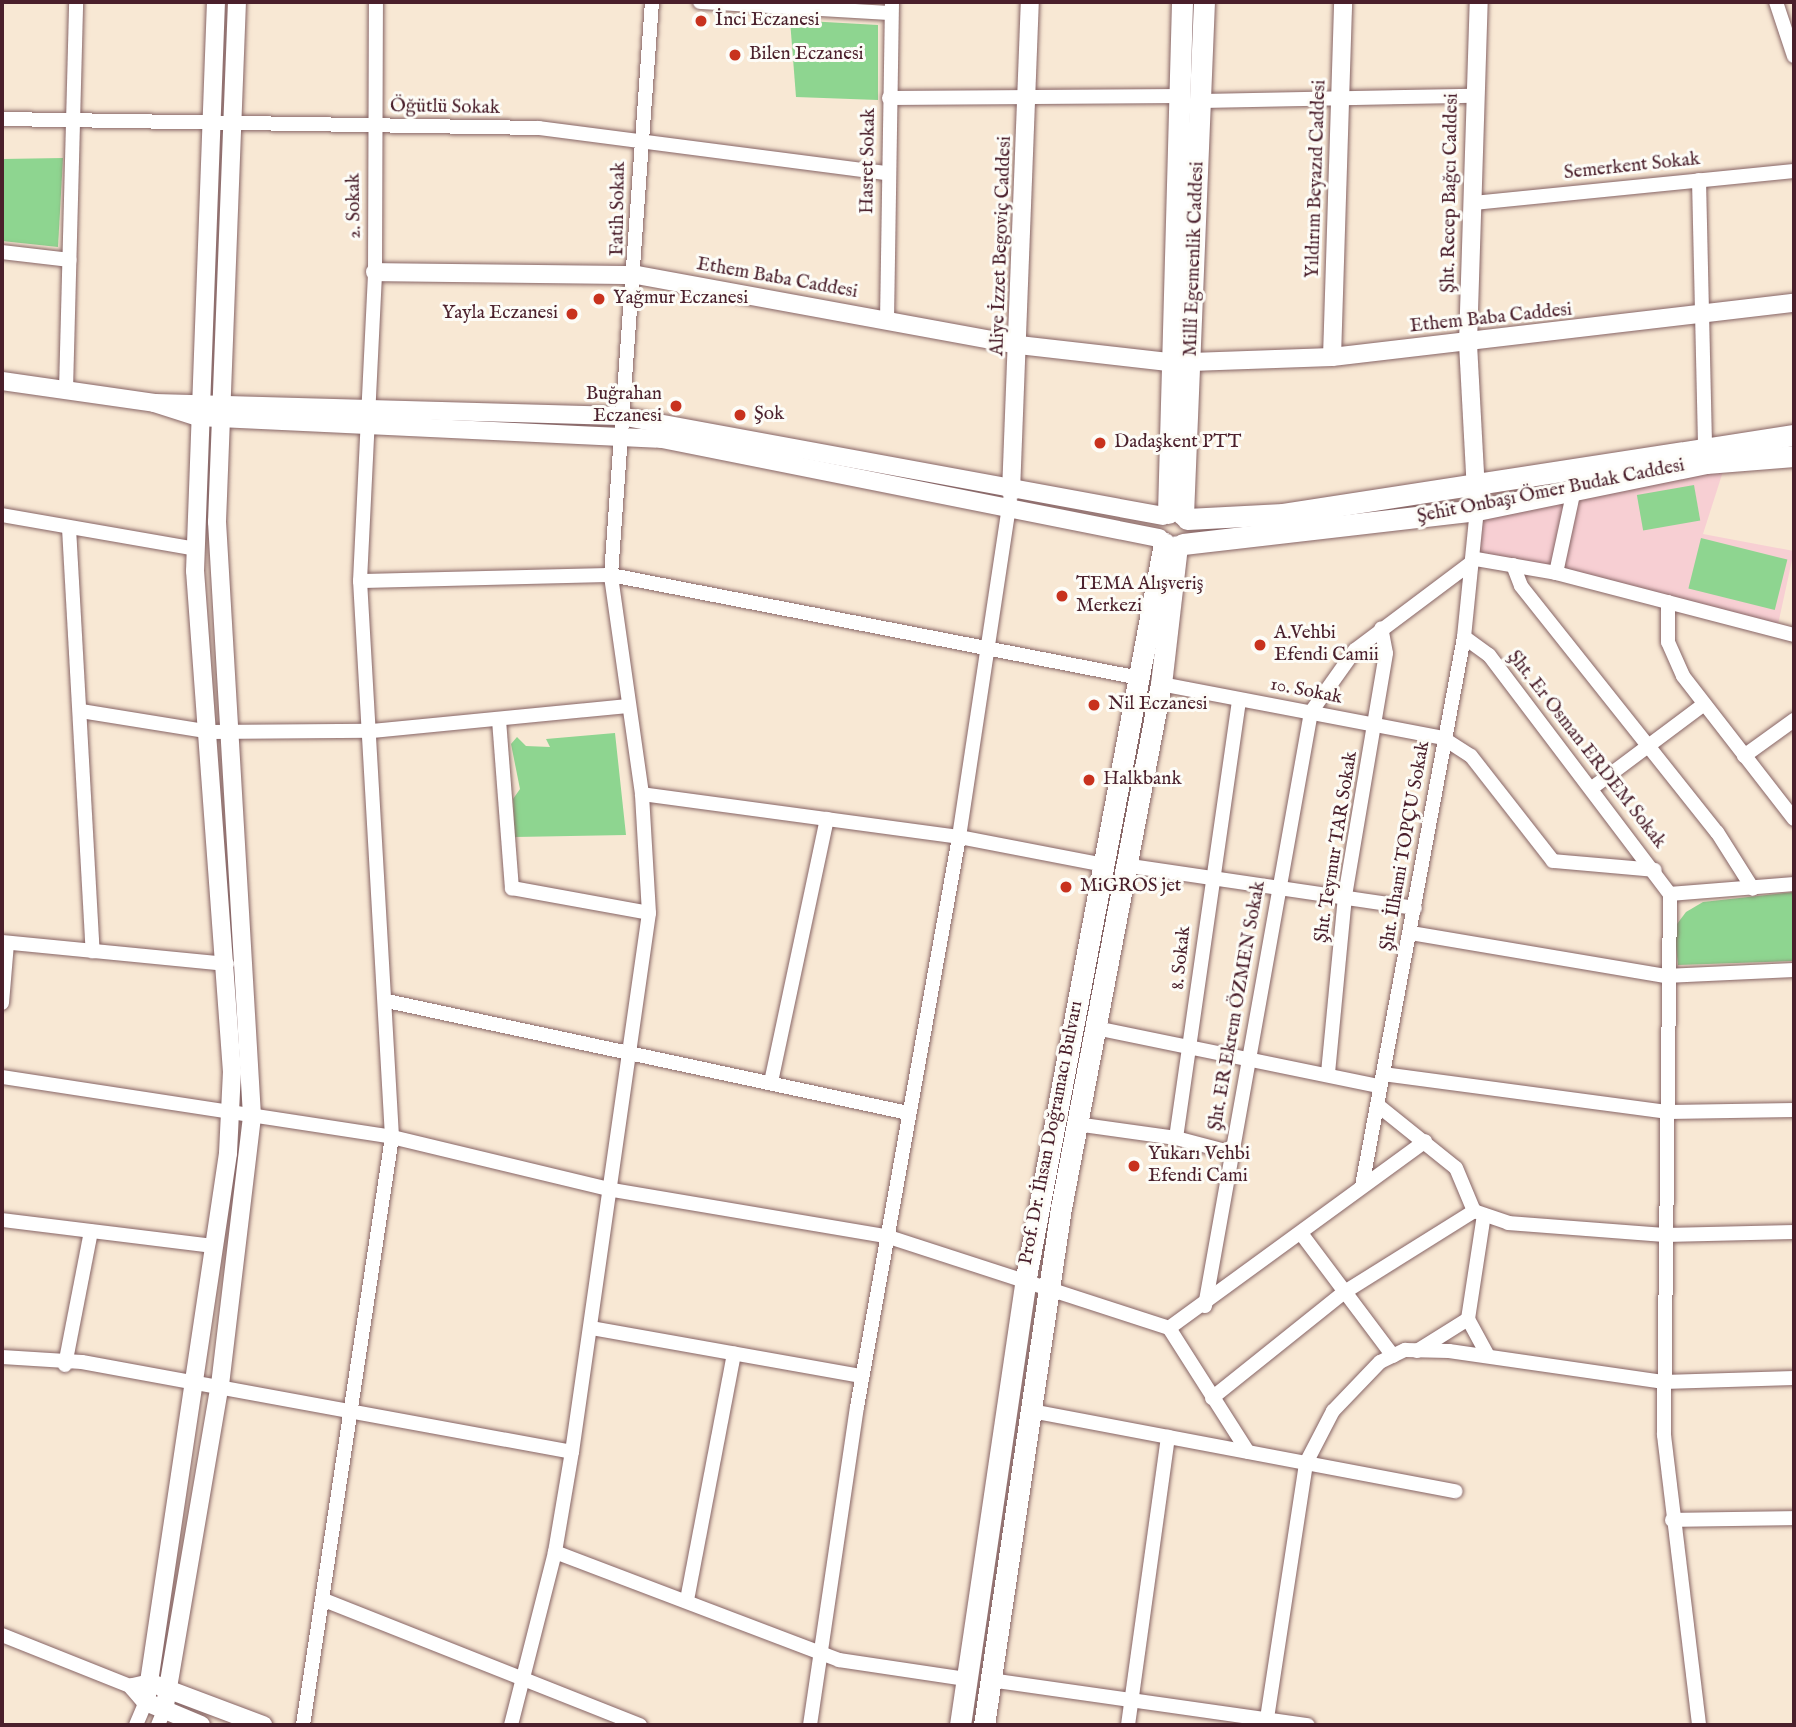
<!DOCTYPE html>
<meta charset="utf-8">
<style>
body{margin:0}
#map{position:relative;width:1796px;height:1727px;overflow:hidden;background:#f8e8d4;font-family:"IM FELL English",serif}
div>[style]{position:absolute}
.built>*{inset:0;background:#f7cfd3}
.green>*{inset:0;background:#8ed590;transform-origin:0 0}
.roads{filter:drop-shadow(0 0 2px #876566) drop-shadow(0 0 2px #876566)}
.minor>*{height:14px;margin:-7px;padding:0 7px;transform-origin:7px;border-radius:7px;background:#fff}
.tertiary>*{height:18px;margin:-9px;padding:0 9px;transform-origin:9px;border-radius:9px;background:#fff}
.primary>*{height:21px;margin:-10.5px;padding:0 10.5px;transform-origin:10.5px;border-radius:10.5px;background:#fff}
.dots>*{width:19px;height:19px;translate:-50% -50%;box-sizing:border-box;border:4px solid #fdfcf7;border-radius:50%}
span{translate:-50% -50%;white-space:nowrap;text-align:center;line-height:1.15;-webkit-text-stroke:6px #fdfcf7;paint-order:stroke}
.poi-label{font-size:19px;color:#4a1f2b}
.left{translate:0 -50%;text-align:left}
.right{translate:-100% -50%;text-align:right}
.street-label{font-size:19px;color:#4a1f2b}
.frame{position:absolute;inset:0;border:4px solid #4a1f2b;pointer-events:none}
</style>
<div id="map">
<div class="built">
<div style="clip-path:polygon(1726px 462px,1703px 534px,1794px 551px,1777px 629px,1476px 559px,1477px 510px)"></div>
</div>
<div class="green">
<div style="clip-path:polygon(790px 20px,878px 25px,878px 100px,796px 97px)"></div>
<div style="clip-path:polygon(63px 158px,58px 247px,2px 241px,2px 159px)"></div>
<div style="left:1694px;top:485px;width:36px;height:58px;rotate:80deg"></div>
<div style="left:1701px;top:538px;width:89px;height:52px;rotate:14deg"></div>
<div style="clip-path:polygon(615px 733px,626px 835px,515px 837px,513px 799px,520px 789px,511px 744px,517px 737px,526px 746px,550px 747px,546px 739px)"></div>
<div style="clip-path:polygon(1794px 892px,1794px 961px,1678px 965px,1674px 928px,1686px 912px,1703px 902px)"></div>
</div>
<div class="roads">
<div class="minor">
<div style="left:700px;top:2px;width:191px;rotate:3.3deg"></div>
<div style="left:1776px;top:2px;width:57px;rotate:71.6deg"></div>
<div style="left:889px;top:98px;width:292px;rotate:-0.4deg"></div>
<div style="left:1202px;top:101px;width:272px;rotate:-1.1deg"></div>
<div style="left:2px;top:119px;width:537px;rotate:0.96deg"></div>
<div style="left:539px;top:128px;width:350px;rotate:7.4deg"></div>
<div style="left:1699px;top:180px;width:274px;rotate:88.7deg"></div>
<div style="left:1473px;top:203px;width:323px;rotate:-5.7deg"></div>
<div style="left:2px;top:252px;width:68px;rotate:6.7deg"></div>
<div style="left:887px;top:321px;width:319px;rotate:-89.1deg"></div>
<div style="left:66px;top:390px;width:388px;rotate:-88.5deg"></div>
<div style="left:2px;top:515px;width:197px;rotate:9.9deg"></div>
<div style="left:69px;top:528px;width:424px;rotate:86.8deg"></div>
<div style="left:1513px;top:565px;width:22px;rotate:69deg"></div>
<div style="left:1521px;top:586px;width:315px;rotate:51.5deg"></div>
<div style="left:1717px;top:832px;width:67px;rotate:57.7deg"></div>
<div style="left:1556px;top:573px;width:85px;rotate:-77.8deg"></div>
<div style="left:360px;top:581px;width:251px;rotate:-1.4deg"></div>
<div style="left:611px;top:575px;width:534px;rotate:11.02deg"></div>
<div style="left:1668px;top:602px;width:40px;rotate:90deg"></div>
<div style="left:1668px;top:642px;width:37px;rotate:66deg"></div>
<div style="left:1683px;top:676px;width:181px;rotate:52.2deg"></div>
<div style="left:1464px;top:637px;width:31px;rotate:36deg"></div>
<div style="left:1489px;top:655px;width:300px;rotate:52.9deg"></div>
<div style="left:1161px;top:684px;width:287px;rotate:10.8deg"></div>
<div style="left:1443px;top:738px;width:33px;rotate:33deg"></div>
<div style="left:1471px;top:756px;width:133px;rotate:52deg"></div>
<div style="left:1553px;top:861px;width:102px;rotate:5deg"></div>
<div style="left:81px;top:711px;width:131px;rotate:9.2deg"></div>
<div style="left:210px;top:732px;width:162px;rotate:-0.4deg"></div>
<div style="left:372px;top:731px;width:257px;rotate:-5.6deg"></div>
<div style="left:499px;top:720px;width:169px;rotate:85.6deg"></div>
<div style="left:512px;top:888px;width:139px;rotate:10.3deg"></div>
<div style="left:1744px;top:756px;width:62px;rotate:-35.8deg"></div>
<div style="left:1592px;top:788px;width:139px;rotate:-36.8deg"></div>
<div style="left:642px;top:794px;width:320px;rotate:7.7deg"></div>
<div style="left:959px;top:837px;width:143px;rotate:10.9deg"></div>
<div style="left:1124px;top:865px;width:294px;rotate:8.4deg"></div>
<div style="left:1670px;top:894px;width:541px;rotate:90.64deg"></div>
<div style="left:1664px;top:1435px;width:292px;rotate:83.1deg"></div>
<div style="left:1670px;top:894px;width:124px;rotate:-4.6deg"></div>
<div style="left:1411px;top:933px;width:258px;rotate:9.6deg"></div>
<div style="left:1665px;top:976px;width:129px;rotate:-2.7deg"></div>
<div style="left:2px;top:942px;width:226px;rotate:5.6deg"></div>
<div style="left:387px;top:1001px;width:533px;rotate:12.13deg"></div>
<div style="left:2px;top:1003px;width:60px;rotate:-85.2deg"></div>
<div style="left:1096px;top:1028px;width:288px;rotate:11.6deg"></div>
<div style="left:1328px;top:1073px;width:178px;rotate:-84.5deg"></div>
<div style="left:1345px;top:896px;width:246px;rotate:-80.4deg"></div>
<div style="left:1386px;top:653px;width:25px;rotate:-101deg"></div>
<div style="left:1383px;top:1074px;width:288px;rotate:7.6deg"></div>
<div style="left:1668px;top:1112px;width:126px;rotate:-0.9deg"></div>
<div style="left:2px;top:1077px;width:395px;rotate:8.7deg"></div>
<div style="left:392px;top:1137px;width:227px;rotate:13.5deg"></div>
<div style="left:613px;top:1190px;width:277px;rotate:9.6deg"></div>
<div style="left:886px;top:1236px;width:298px;rotate:18deg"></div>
<div style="left:1169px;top:1328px;width:317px;rotate:-36.1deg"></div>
<div style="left:771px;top:1082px;width:269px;rotate:-78deg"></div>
<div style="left:1380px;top:1107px;width:97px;rotate:38.8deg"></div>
<div style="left:1456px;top:1168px;width:47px;rotate:67.3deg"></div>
<div style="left:1474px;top:1211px;width:36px;rotate:19deg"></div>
<div style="left:1508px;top:1223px;width:157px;rotate:4.4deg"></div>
<div style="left:1665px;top:1235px;width:129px;rotate:-1.3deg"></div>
<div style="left:1076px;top:1124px;width:101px;rotate:8deg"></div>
<div style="left:1176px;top:1138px;width:59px;rotate:14.7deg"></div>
<div style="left:1176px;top:1138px;width:443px;rotate:-81.8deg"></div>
<div style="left:1362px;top:1186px;width:558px;rotate:-79.47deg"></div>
<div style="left:1464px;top:637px;width:128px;rotate:-84.2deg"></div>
<div style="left:2px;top:1220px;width:214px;rotate:7deg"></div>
<div style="left:1303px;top:1236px;width:150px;rotate:53.1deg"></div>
<div style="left:1205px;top:1306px;width:603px;rotate:-79.88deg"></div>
<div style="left:1311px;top:712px;width:76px;rotate:-54.6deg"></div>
<div style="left:1355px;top:650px;width:151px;rotate:-36.9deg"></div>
<div style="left:1476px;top:559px;width:81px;rotate:9.9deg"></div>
<div style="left:1556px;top:573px;width:246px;rotate:14.6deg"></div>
<div style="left:1468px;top:1319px;width:105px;rotate:-81.3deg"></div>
<div style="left:592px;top:1328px;width:274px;rotate:10.1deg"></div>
<div style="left:1169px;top:1328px;width:147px;rotate:57.5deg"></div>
<div style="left:1417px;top:1351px;width:60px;rotate:-32.1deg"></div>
<div style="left:1468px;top:1319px;width:42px;rotate:61.6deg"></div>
<div style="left:2px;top:1357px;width:80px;rotate:3.6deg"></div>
<div style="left:82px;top:1362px;width:498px;rotate:10.4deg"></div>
<div style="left:65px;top:1365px;width:136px;rotate:-79deg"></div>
<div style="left:1212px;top:1398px;width:168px;rotate:-38.7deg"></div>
<div style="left:1343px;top:1293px;width:155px;rotate:-32deg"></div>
<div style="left:1031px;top:1411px;width:432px;rotate:10.7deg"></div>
<div style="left:1672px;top:1520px;width:122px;rotate:-0.9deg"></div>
<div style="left:555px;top:1552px;width:304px;rotate:20.8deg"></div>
<div style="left:839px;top:1660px;width:128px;rotate:8.5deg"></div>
<div style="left:324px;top:1600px;width:340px;rotate:21.6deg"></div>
<div style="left:687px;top:1600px;width:251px;rotate:-79.2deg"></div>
<div style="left:2px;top:1635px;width:141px;rotate:21.7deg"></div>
<div style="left:990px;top:1680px;width:321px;rotate:8.1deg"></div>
<div style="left:136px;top:1725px;width:25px;rotate:-67deg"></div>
<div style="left:158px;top:1725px;width:15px;rotate:-67deg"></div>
<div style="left:303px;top:1725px;width:595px;rotate:-81.39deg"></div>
<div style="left:392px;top:1137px;width:557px;rotate:-93.29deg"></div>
<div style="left:360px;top:581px;width:309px;rotate:-87.2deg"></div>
<div style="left:375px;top:272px;width:270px;rotate:-89.8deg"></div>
<div style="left:511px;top:1725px;width:179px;rotate:-75.7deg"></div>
<div style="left:555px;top:1552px;width:101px;rotate:-80.4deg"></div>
<div style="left:572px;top:1452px;width:544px;rotate:-81.87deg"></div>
<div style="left:649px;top:913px;width:119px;rotate:-93.4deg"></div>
<div style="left:642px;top:794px;width:221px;rotate:-98.1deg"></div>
<div style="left:611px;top:575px;width:574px;rotate:-85.91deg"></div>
<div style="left:810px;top:1725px;width:321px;rotate:-81.6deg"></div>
<div style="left:857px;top:1407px;width:579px;rotate:-79.85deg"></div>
<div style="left:959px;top:837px;width:341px;rotate:-81.4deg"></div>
<div style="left:1128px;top:1725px;width:291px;rotate:-82.1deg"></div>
<div style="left:1266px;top:1725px;width:265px;rotate:-81.3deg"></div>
<div style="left:1306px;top:1463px;width:59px;rotate:-62.6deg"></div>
<div style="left:1333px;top:1411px;width:68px;rotate:-46.2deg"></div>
<div style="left:1380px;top:1362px;width:28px;rotate:-26deg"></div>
<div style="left:1405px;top:1350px;width:44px;rotate:1.3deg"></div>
<div style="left:1449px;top:1351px;width:216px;rotate:8.2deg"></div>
<div style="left:1663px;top:1382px;width:131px;rotate:-1.7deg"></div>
</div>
<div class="tertiary">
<div style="left:375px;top:272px;width:262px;rotate:0.7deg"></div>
<div style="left:637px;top:275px;width:388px;rotate:10.4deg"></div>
<div style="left:1019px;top:345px;width:150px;rotate:6.5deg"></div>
<div style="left:1332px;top:357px;width:355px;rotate:-88.2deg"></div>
<div style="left:1191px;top:362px;width:141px;rotate:-2deg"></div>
<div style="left:1332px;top:357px;width:465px;rotate:-6.7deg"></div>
<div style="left:2px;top:381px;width:154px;rotate:8.2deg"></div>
<div style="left:154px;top:403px;width:46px;rotate:17.7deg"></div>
<div style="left:198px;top:417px;width:465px;rotate:2.7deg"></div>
<div style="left:662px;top:439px;width:507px;rotate:11.27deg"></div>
<div style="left:155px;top:403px;width:465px;rotate:1.6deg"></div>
<div style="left:620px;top:416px;width:552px;rotate:10.43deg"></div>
<div style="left:1011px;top:492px;width:490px;rotate:-87.8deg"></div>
<div style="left:1477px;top:510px;width:167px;rotate:-93.1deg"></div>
<div style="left:1468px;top:343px;width:341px;rotate:-88.2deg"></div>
<div style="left:146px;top:1702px;width:555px;rotate:-81.5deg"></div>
<div style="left:228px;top:1153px;width:81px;rotate:-87.2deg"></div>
<div style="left:232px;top:1072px;width:502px;rotate:-94.22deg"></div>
<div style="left:195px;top:571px;width:569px;rotate:-87.89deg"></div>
<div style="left:164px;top:1711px;width:331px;rotate:-80.3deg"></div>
<div style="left:220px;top:1385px;width:271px;rotate:-83.2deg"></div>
<div style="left:252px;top:1116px;width:595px;rotate:-93.37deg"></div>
<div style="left:217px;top:522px;width:520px;rotate:-87.8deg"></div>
<div style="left:201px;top:1725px;width:60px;rotate:-157.3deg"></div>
<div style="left:146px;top:1702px;width:20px;rotate:-131deg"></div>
<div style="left:133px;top:1687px;width:18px;rotate:-13deg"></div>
<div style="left:151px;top:1683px;width:120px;rotate:20.6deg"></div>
</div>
<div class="primary">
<div style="left:1168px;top:513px;width:511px;rotate:-88.43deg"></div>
<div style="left:1183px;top:515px;width:513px;rotate:-87.66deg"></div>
<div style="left:1187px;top:519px;width:96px;rotate:-3deg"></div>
<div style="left:1283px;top:514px;width:517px;rotate:-8.79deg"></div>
<div style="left:1183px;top:544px;width:296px;rotate:-6.6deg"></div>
<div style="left:1477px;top:510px;width:234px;rotate:-11.6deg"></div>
<div style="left:1706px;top:463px;width:88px;rotate:-4.5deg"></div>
<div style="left:960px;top:1725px;width:453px;rotate:-81.6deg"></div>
<div style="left:1026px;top:1277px;width:747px;rotate:-79.35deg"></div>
<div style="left:984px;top:1725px;width:523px;rotate:-81.53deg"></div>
<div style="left:1061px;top:1208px;width:533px;rotate:-79.2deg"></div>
<div style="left:1161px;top:684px;width:139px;rotate:-83.4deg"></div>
</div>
</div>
<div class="dots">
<div style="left:701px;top:21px;background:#c8321e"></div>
<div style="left:735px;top:55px;background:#c8321e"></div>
<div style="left:599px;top:299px;background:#c8321e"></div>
<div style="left:572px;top:314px;background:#c8321e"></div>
<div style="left:676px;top:406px;background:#c8321e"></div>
<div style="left:740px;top:415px;background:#c8321e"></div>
<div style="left:1100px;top:443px;background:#c8321e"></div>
<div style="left:1062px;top:596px;background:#c8321e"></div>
<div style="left:1260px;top:645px;background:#c8321e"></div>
<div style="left:1094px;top:705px;background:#c8321e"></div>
<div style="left:1089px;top:780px;background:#c8321e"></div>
<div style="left:1066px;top:887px;background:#c8321e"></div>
<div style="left:1134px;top:1166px;background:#c8321e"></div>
</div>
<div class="poi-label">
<span class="left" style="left:715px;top:21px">İnci Eczanesi</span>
<span class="left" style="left:749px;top:55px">Bilen Eczanesi</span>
<span class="left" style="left:613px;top:299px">Yağmur Eczanesi</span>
<span class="right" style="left:558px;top:314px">Yayla Eczanesi</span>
<span class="right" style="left:662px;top:406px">Buğrahan<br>Eczanesi</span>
<span class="left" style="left:754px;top:415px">Şok</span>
<span class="left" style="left:1114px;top:443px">Dadaşkent PTT</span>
<span class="left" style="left:1076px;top:596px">TEMA Alışveriş<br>Merkezi</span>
<span class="left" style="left:1274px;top:645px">A.Vehbi<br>Efendi Camii</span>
<span class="left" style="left:1108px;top:705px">Nil Eczanesi</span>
<span class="left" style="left:1103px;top:780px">Halkbank</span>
<span class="left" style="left:1080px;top:887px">MiGROS jet</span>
<span class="left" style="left:1148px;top:1166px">Yukarı Vehbi<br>Efendi Cami</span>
</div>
<div class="street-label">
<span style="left:445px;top:108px;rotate:1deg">Öğütlü Sokak</span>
<span style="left:869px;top:161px;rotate:-89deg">Hasret Sokak</span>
<span style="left:1632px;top:167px;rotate:-6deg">Semerkent Sokak</span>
<span style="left:1317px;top:179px;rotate:-88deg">Yıldırım Beyazıd Caddesi</span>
<span style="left:1451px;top:193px;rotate:-89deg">Şht. Recep Bağcı Caddesi</span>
<span style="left:355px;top:206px;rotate:-91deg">2. Sokak</span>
<span style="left:619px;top:209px;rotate:-89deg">Fatih Sokak</span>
<span style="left:1002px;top:246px;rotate:-88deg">Aliye İzzet Begoviç Caddesi</span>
<span style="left:1195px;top:259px;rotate:-88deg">Millî Egemenlik Caddesi</span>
<span style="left:777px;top:279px;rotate:10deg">Ethem Baba Caddesi</span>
<span style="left:1491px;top:319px;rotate:-6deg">Ethem Baba Caddesi</span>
<span style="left:1551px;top:492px;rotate:-11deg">Şehit Onbaşı Ömer Budak Caddesi</span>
<span style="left:1306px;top:692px;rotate:11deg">10. Sokak</span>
<span style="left:1586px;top:750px;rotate:52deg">Şht. Er Osman ERDEM Sokak</span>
<span style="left:1406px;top:846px;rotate:-80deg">Şht. İlhami TOPÇU Sokak</span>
<span style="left:1337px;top:847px;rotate:-81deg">Şht. Teymur TAR Sokak</span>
<span style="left:1182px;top:958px;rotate:-84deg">8. Sokak</span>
<span style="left:1238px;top:1006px;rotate:-80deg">Şht. ER Ekrem ÖZMEN Sokak</span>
<span style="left:1052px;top:1133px;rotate:-79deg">Prof. Dr. İhsan Doğramacı Bulvarı</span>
</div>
<div class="frame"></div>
</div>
